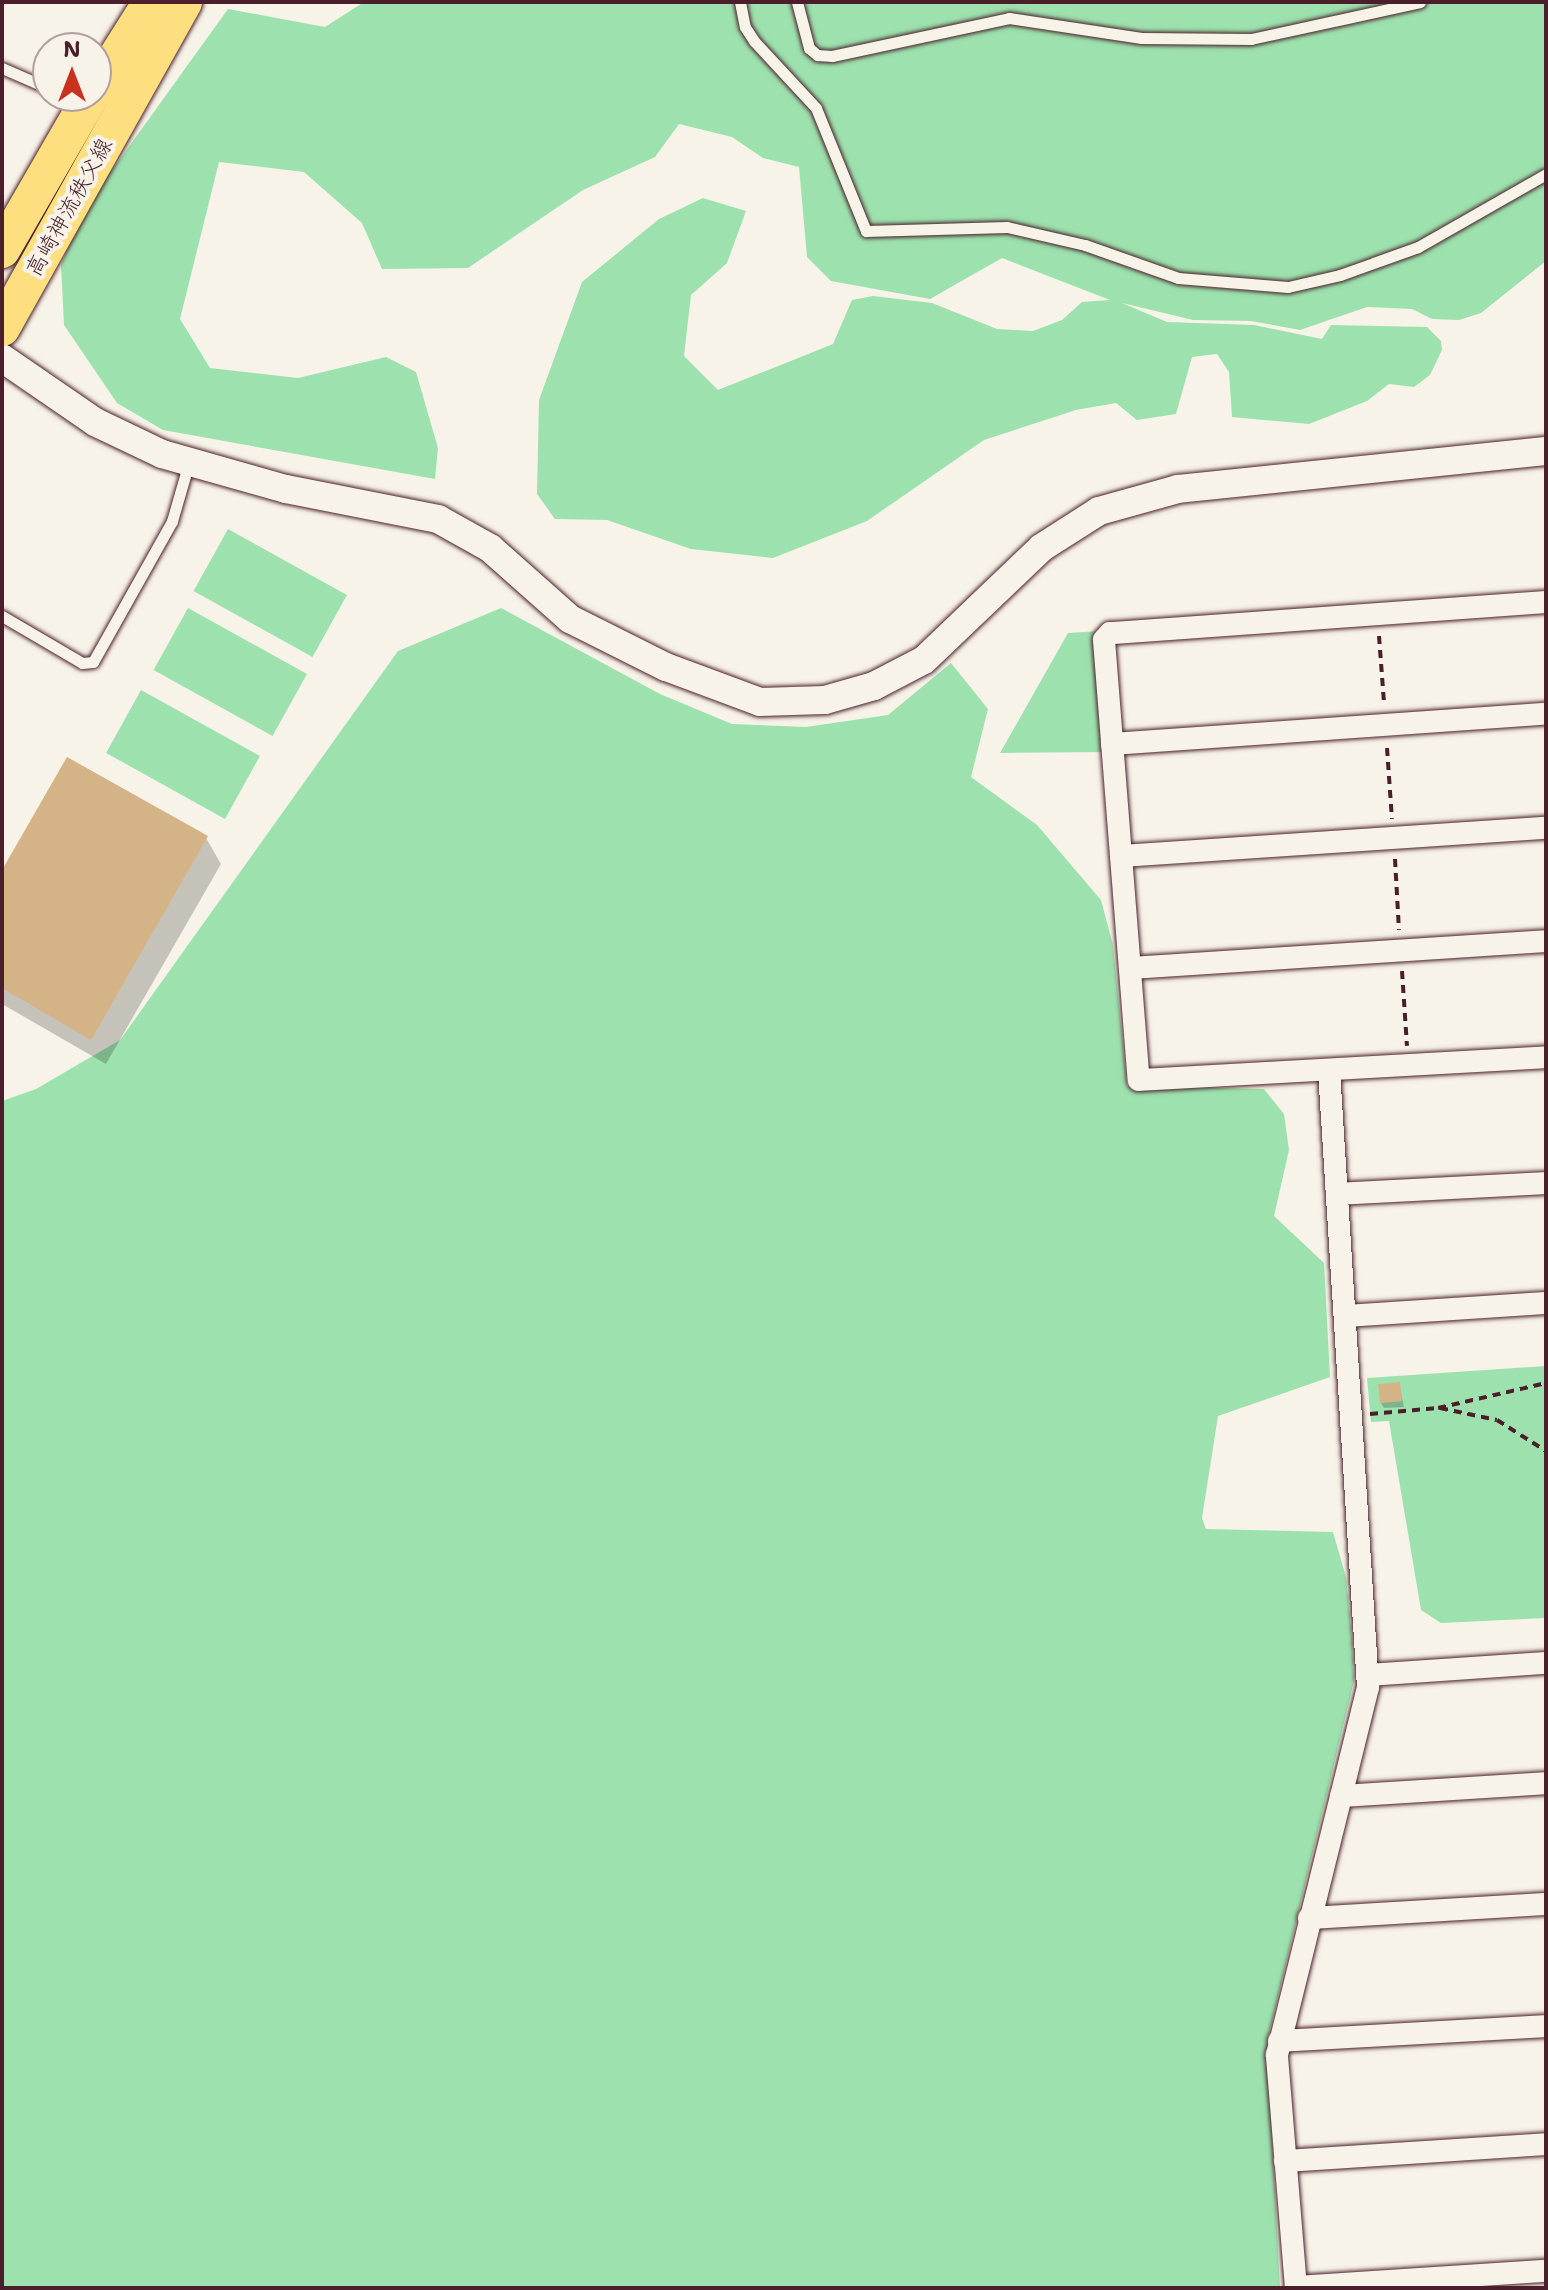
<!DOCTYPE html>
<meta charset="utf-8">
<style>
body{margin:0}
#map{position:relative;width:1548px;height:2290px;overflow:hidden;background:#f7f3e8;font-family:"Shantell Sans","Klee One",sans-serif}
div>[style]{position:absolute}
.green>*{inset:0;background:#9de2ae;transform-origin:0 0}
.shadow>*{inset:0;background:#0003}
.building>*{inset:0;background:#d4b387;transform-origin:0 0}
.path>*{height:4px;margin-top:-2px;transform-origin:0;background:repeating-linear-gradient(90deg,#4a1f2b 0 8px,transparent 0 14px)}
.roads{filter:drop-shadow(0 0 2px #4a1f2b) drop-shadow(0 0 2px #4a1f2b)}
.service>*{height:11px;margin:-5.5px;padding:0 5.5px;transform-origin:5.5px;border-radius:5.5px;background:#f7f3e8}
.minor>*{height:22px;margin:-11px;padding:0 11px;transform-origin:11px;border-radius:11px;background:#f7f3e8}
.tertiary>*{height:28px;margin:-14px;padding:0 14px;transform-origin:14px;border-radius:14px;background:#f7f3e8}
.primary>*{height:36px;margin:-18px;padding:0 18px;transform-origin:18px;border-radius:18px;background:#fddf80}
span{translate:-50% -50%;white-space:nowrap;text-align:center;line-height:1.15;-webkit-text-stroke:8px #f7f3e8;paint-order:stroke}
.street-label{font-size:22px;color:#4a1f2b}
.frame{position:absolute;inset:0;border:4px solid #4a1f2b;pointer-events:none}
.north{position:absolute;left:32px;top:32px;width:80px;height:80px;box-sizing:border-box;background:#f7f3e8;border:2px solid #b29e9c;border-radius:50%;rotate:0deg;font-size:22px;font-weight:700;line-height:32px;text-align:center;color:#4a1f2b}
.north::after{content:'';display:block;margin:auto;width:28px;height:36px;background:#c8321e;clip-path:polygon(50% 0,100% 100%,50% 72%,0 100%)}
</style>
<div id="map">
<div class="green">
<div style="clip-path:polygon(364px 2px,1546px 2px,1546px 261px,1481px 313px,1459px 320px,1432px 319px,1412px 309px,1367px 307px,1300px 330px,1251px 321px,1193px 320px,1122px 303px,1167px 322px,1254px 325px,1322px 339px,1331px 325px,1427px 327px,1441px 341px,1442px 350px,1430px 375px,1414px 387px,1389px 384px,1367px 401px,1309px 424px,1232px 417px,1229px 372px,1217px 354px,1192px 357px,1176px 414px,1137px 420px,1116px 403px,1076px 410px,984px 440px,867px 521px,773px 558px,691px 549px,607px 520px,555px 519px,537px 494px,539px 400px,582px 282px,659px 219px,703px 198px,746px 211px,727px 263px,691px 295px,684px 356px,718px 390px,833px 344px,852px 300px,873px 296px,932px 303px,997px 329px,1033px 331px,1062px 320px,1082px 302px,1110px 300px,1002px 258px,930px 299px,831px 281px,807px 257px,799px 167px,763px 158px,732px 137px,679px 124px,655px 157px,583px 190px,468px 268px,382px 269px,362px 223px,304px 172px,219px 162px,180px 319px,210px 368px,298px 378px,386px 357px,416px 372px,438px 448px,435px 479px,163px 430px,117px 403px,64px 325px,61px 265px,84px 209px,228px 9px,325px 27px)"></div>
<div style="left:228px;top:529px;width:136px;height:71px;rotate:29deg"></div>
<div style="left:188px;top:608px;width:136px;height:71px;rotate:29deg"></div>
<div style="clip-path:polygon(501px 608px,660px 694px,732px 724px,806px 727px,888px 715px,951px 663px,988px 709px,971px 777px,1037px 825px,1101px 900px,1113px 945px,1127px 1086px,1264px 1089px,1284px 1114px,1289px 1150px,1274px 1216px,1324px 1263px,1330px 1377px,1218px 1416px,1202px 1518px,1206px 1529px,1333px 1532px,1346px 1577px,1352px 1638px,1354px 1681px,1267px 2042px,1280px 2288px,2px 2288px,2px 1101px,36px 1089px,120px 1040px,398px 651px)"></div>
<div style="clip-path:polygon(1100px 631px,1106px 752px,1000px 753px,1068px 633px)"></div>
<div style="left:141px;top:690px;width:136px;height:72px;rotate:29deg"></div>
<div style="clip-path:polygon(1546px 1366px,1546px 1618px,1441px 1623px,1421px 1610px,1389px 1421px,1371px 1422px,1367px 1378px)"></div>
</div>
<div class="shadow">
<div style="clip-path:polygon(206px 838px,221px 864px,106px 1064px,2px 1004px,2px 874px)"></div>
<div style="clip-path:polygon(1399px 1384px,1404px 1407px,1384px 1408px,1381px 1403px)"></div>
</div>
<div class="building">
<div style="clip-path:polygon(67px 757px,208px 836px,91px 1040px,2px 988px,2px 870px)"></div>
<div style="left:1400px;top:1382px;width:19px;height:22px;rotate:84deg"></div>
</div>
<div class="path">
<div style="left:1379px;top:636px;width:67px;rotate:85.7deg"></div>
<div style="left:1387px;top:748px;width:71px;rotate:86deg"></div>
<div style="left:1395px;top:859px;width:71px;rotate:86.8deg"></div>
<div style="left:1402px;top:971px;width:75px;rotate:86.2deg"></div>
<div style="left:1440px;top:1408px;width:58px;rotate:11.9deg"></div>
<div style="left:1497px;top:1420px;width:58px;rotate:32.3deg"></div>
<div style="left:1370px;top:1414px;width:68px;rotate:-5deg"></div>
<div style="left:1438px;top:1408px;width:111px;rotate:-13deg"></div>
</div>
<div class="roads">
<div class="service">
<div style="left:740px;top:2px;width:25px;rotate:79deg"></div>
<div style="left:745px;top:27px;width:17px;rotate:57deg"></div>
<div style="left:754px;top:41px;width:91px;rotate:47.2deg"></div>
<div style="left:816px;top:108px;width:133px;rotate:67.9deg"></div>
<div style="left:866px;top:231px;width:141px;rotate:-1.6deg"></div>
<div style="left:1007px;top:227px;width:80px;rotate:13deg"></div>
<div style="left:1085px;top:245px;width:99px;rotate:19.5deg"></div>
<div style="left:1178px;top:278px;width:110px;rotate:4.7deg"></div>
<div style="left:1288px;top:287px;width:53px;rotate:-13deg"></div>
<div style="left:1340px;top:275px;width:83px;rotate:-19.7deg"></div>
<div style="left:1418px;top:247px;width:147px;rotate:-29.7deg"></div>
<div style="left:797px;top:2px;width:48px;rotate:75.4deg"></div>
<div style="left:809px;top:48px;width:11px;rotate:41deg"></div>
<div style="left:817px;top:55px;width:15px;rotate:4deg"></div>
<div style="left:832px;top:56px;width:181px;rotate:-12.1deg"></div>
<div style="left:1009px;top:18px;width:134px;rotate:8.6deg"></div>
<div style="left:1141px;top:38px;width:110px;rotate:0.5deg"></div>
<div style="left:1251px;top:39px;width:173px;rotate:-12.3deg"></div>
<div style="left:2px;top:68px;width:50px;rotate:23.5deg"></div>
<div style="left:2px;top:616px;width:93px;rotate:30.4deg"></div>
<div style="left:82px;top:663px;width:11px;rotate:-5deg"></div>
<div style="left:93px;top:662px;width:162px;rotate:-60.7deg"></div>
<div style="left:172px;top:521px;width:61px;rotate:-73.9deg"></div>
</div>
<div class="minor">
<div style="left:1546px;top:602px;width:437px;rotate:175.9deg"></div>
<div style="left:1110px;top:633px;width:9px;rotate:131deg"></div>
<div style="left:1104px;top:640px;width:441px;rotate:85.5deg"></div>
<div style="left:1139px;top:1080px;width:408px;rotate:-3.2deg"></div>
<div style="left:1112px;top:744px;width:435px;rotate:-4deg"></div>
<div style="left:1121px;top:856px;width:426px;rotate:-3.8deg"></div>
<div style="left:1130px;top:968px;width:417px;rotate:-3.7deg"></div>
<div style="left:1337px;top:1194px;width:209px;rotate:-3deg"></div>
<div style="left:1345px;top:1316px;width:201px;rotate:-3.7deg"></div>
<div style="left:1368px;top:1675px;width:178px;rotate:-3.9deg"></div>
<div style="left:1341px;top:1796px;width:205px;rotate:-3.6deg"></div>
<div style="left:1309px;top:1918px;width:237px;rotate:-3.4deg"></div>
<div style="left:1279px;top:2041px;width:267px;rotate:-3.2deg"></div>
<div style="left:1285px;top:2161px;width:262px;rotate:-3.7deg"></div>
<div style="left:1296px;top:2287px;width:251px;rotate:-3.7deg"></div>
<div style="left:1296px;top:2288px;width:234px;rotate:-94.7deg"></div>
<div style="left:1277px;top:2055px;width:379px;rotate:-76.1deg"></div>
<div style="left:1368px;top:1687px;width:617px;rotate:-93.62deg"></div>
</div>
<div class="tertiary">
<div style="left:2px;top:358px;width:113px;rotate:34.5deg"></div>
<div style="left:95px;top:422px;width:74px;rotate:25.5deg"></div>
<div style="left:162px;top:454px;width:129px;rotate:15.8deg"></div>
<div style="left:286px;top:489px;width:155px;rotate:11.2deg"></div>
<div style="left:438px;top:519px;width:60px;rotate:29.1deg"></div>
<div style="left:490px;top:548px;width:107px;rotate:41.6deg"></div>
<div style="left:570px;top:619px;width:107px;rotate:26.6deg"></div>
<div style="left:666px;top:667px;width:100px;rotate:20.4deg"></div>
<div style="left:760px;top:702px;width:65px;rotate:-1.8deg"></div>
<div style="left:825px;top:700px;width:51px;rotate:-15.9deg"></div>
<div style="left:874px;top:686px;width:56px;rotate:-27.5deg"></div>
<div style="left:924px;top:660px;width:162px;rotate:-43.7deg"></div>
<div style="left:1041px;top:548px;width:69px;rotate:-32.5deg"></div>
<div style="left:1099px;top:511px;width:82px;rotate:-15.6deg"></div>
<div style="left:1178px;top:489px;width:370px;rotate:-5.9deg"></div>
</div>
<div class="primary">
<div style="left:96px;top:89px;width:103px;rotate:-57.7deg"></div>
<div style="left:2px;top:250px;width:178px;rotate:-60deg"></div>
<div style="left:2px;top:328px;width:373px;rotate:-60.8deg"></div>
</div>
</div>
<div class="street-label">
<span style="left:69px;top:207px;rotate:-61deg">高崎神流秩父線</span>
</div>
<div class="frame"></div>
<div class="north">N</div>
</div>
